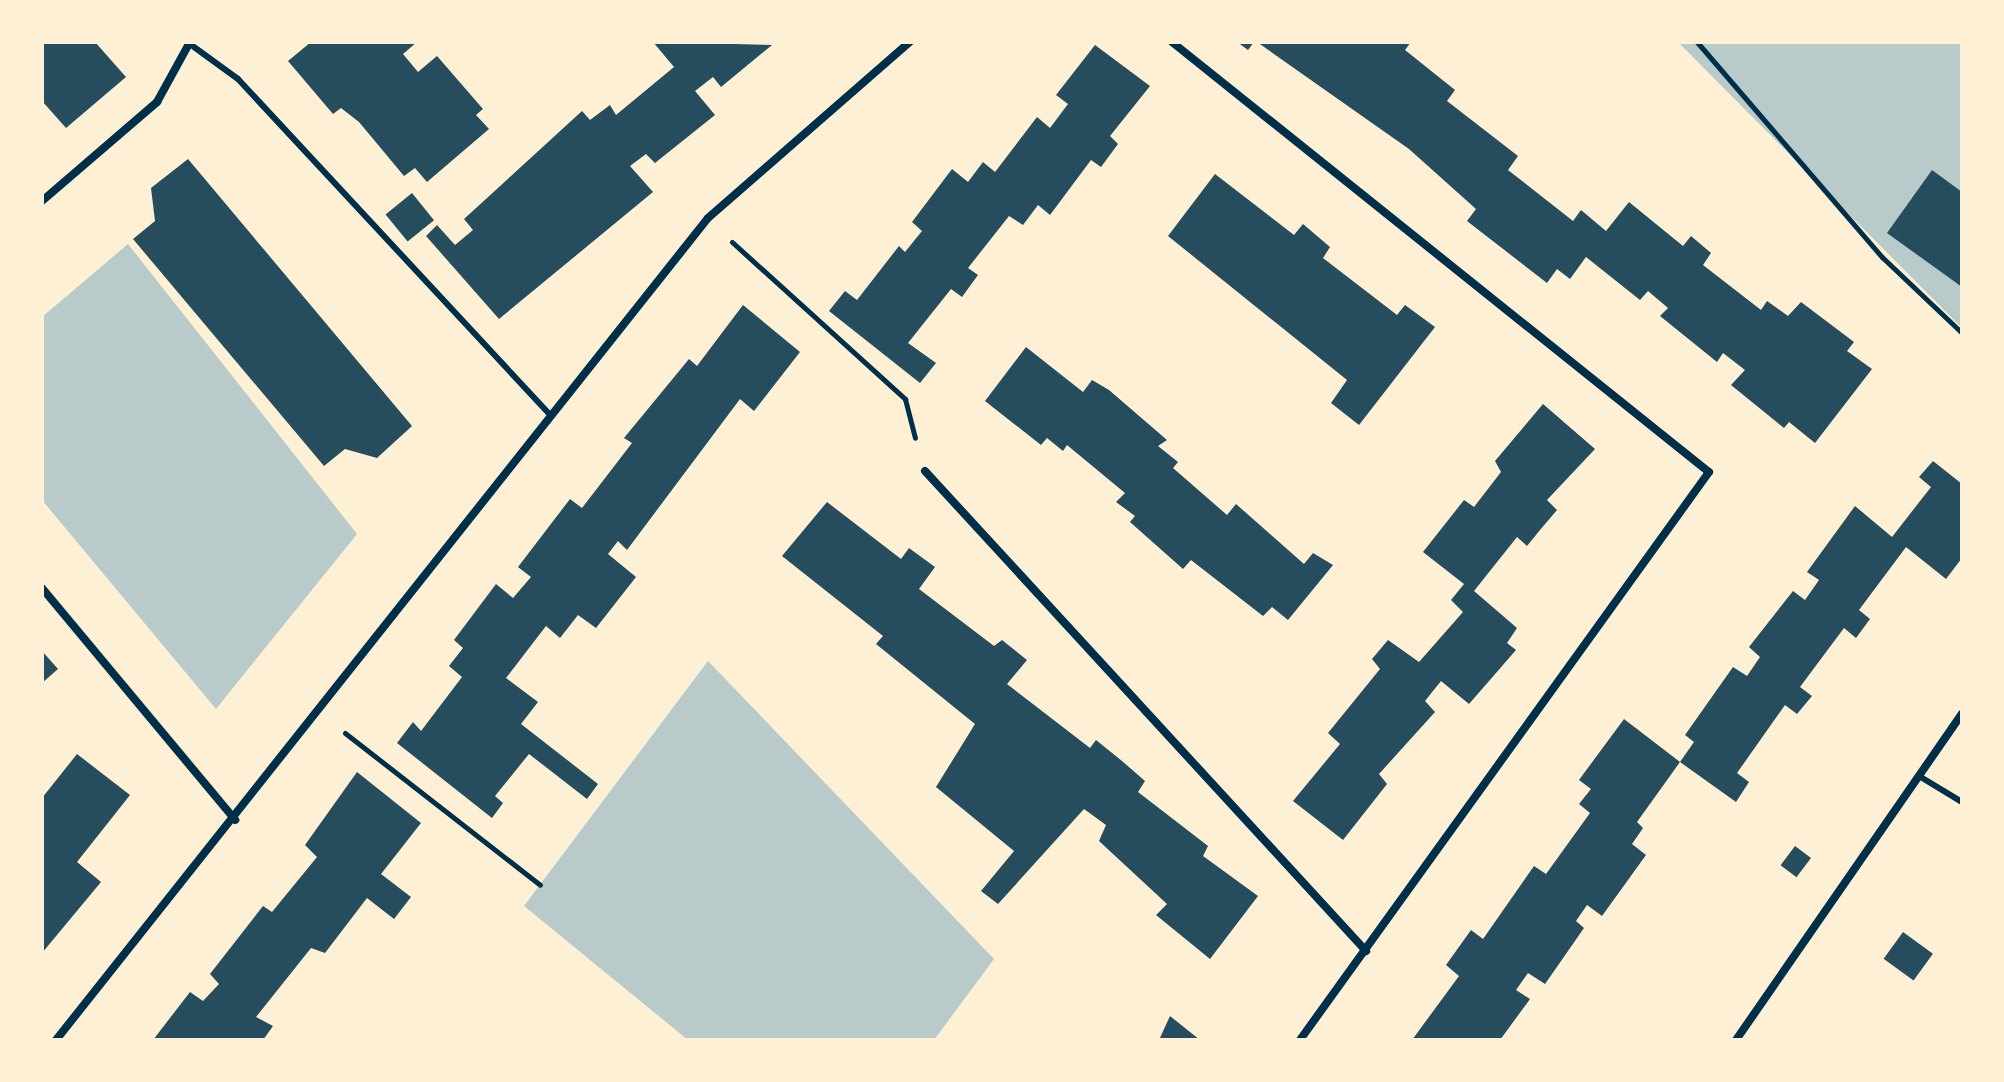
<!DOCTYPE html>
<style>
body{margin:0}
#map{position:relative;width:2004px;height:1082px;overflow:hidden;background:#fdf0d5;font-family:Rubik,sans-serif}
div>[style]{position:absolute}
.green>*{inset:0;background:#b9caca}
.building>*{inset:0;background:#264d5e;transform-origin:0 0}
.path>*{height:5px;margin:-2.5px;padding:0 2.5px;transform-origin:2.5px;border-radius:2.5px;background:#003049}
.service>*{height:6px;margin:-3px;padding:0 3px;transform-origin:3px;border-radius:3px;background:#003049}
.minor>*{height:8px;margin:-4px;padding:0 4px;transform-origin:4px;border-radius:4px;background:#003049}
span{translate:-50% -50%;white-space:nowrap;text-align:center;line-height:1.15;-webkit-text-stroke:6px #fdf0d5;paint-order:stroke}
.frame{position:absolute;inset:0;border:44px solid #fdf0d5;pointer-events:none}
</style>
<div id="map">
<div class="green">
<div style="clip-path:polygon(1678px 42px,1962px 42px,1962px 328px)"></div>
<div style="clip-path:polygon(128px 244px,357px 534px,216px 709px,42px 500px,42px 317px)"></div>
<div style="clip-path:polygon(708px 661px,994px 959px,934px 1040px,688px 1040px,524px 906px)"></div>
</div>
<div class="building">
<div style="clip-path:polygon(42px 42px,95px 42px,126px 77px,66px 128px,42px 101px)"></div>
<div style="clip-path:polygon(311px 42px,417px 42px,403px 54px,418px 72px,437px 56px,483px 109px,476px 115px,489px 129px,427px 182px,415px 168px,404px 176px,359px 122px,341px 108px,333px 114px,288px 61px)"></div>
<div style="clip-path:polygon(653px 42px,772px 45px,721px 87px,713px 77px,695px 91px,715px 115px,655px 163px,646px 154px,630px 166px,653px 192px,499px 319px,426px 236px,437px 225px,455px 245px,473px 230px,464px 219px,582px 111px,590px 120px,610px 105px,616px 115px,674px 67px)"></div>
<div style="clip-path:polygon(1237px 42px,1254px 42px,1248px 50px)"></div>
<div style="clip-path:polygon(1257px 42px,1411px 42px,1405px 50px,1455px 90px,1447px 101px,1518px 156px,1508px 170px,1573px 221px,1581px 210px,1606px 231px,1629px 202px,1683px 246px,1691px 236px,1711px 253px,1703px 265px,1761px 310px,1767px 301px,1788px 316px,1801px 302px,1854px 342px,1847px 351px,1872px 369px,1815px 443px,1789px 422px,1784px 428px,1731px 385px,1745px 370px,1723px 353px,1717px 362px,1660px 316px,1668px 308px,1648px 291px,1640px 300px,1586px 257px,1570px 279px,1557px 269px,1547px 283px,1467px 221px,1476px 209px,1409px 149px)"></div>
<div style="clip-path:polygon(1095px 45px,1150px 86px,1110px 136px,1118px 144px,1101px 167px,1091px 160px,1050px 215px,1038px 205px,1023px 225px,1009px 216px,968px 268px,978px 275px,962px 297px,951px 289px,908px 343px,936px 363px,920px 383px,829px 311px,845px 291px,857px 300px,899px 246px,905px 252px,922px 231px,912px 222px,952px 169px,968px 182px,983px 162px,995px 172px,1037px 117px,1050px 128px,1068px 104px,1056px 95px)"></div>
<div style="clip-path:polygon(188px 159px,412px 426px,377px 458px,345px 449px,324px 466px,133px 239px,155px 221px,151px 188px)"></div>
<div style="clip-path:polygon(1932px 170px,1962px 192px,1962px 287px,1887px 233px)"></div>
<div style="clip-path:polygon(1215px 174px,1294px 235px,1303px 224px,1330px 247px,1323px 258px,1397px 315px,1405px 305px,1435px 327px,1359px 425px,1331px 403px,1347px 380px,1168px 236px)"></div>
<div style="left:412px;top:193px;width:35px;height:34px;rotate:51deg"></div>
<div style="clip-path:polygon(743px 305px,800px 352px,754px 411px,740px 399px,627px 550px,618px 541px,608px 554px,636px 577px,596px 628px,578px 615px,560px 638px,546px 626px,506px 678px,538px 702px,521px 724px,598px 784px,587px 799px,529px 754px,495px 796px,503px 803px,492px 818px,397px 743px,413px 722px,421px 731px,462px 677px,449px 666px,463px 648px,454px 640px,496px 584px,513px 598px,531px 577px,518px 567px,570px 499px,582px 508px,632px 443px,624px 438px,689px 359px,697px 366px)"></div>
<div style="clip-path:polygon(1026px 347px,1083px 392px,1092px 380px,1109px 390px,1167px 440px,1158px 446px,1178px 462px,1173px 468px,1227px 515px,1236px 504px,1304px 564px,1313px 553px,1333px 565px,1288px 620px,1272px 607px,1263px 616px,1191px 560px,1183px 569px,1130px 522px,1135px 516px,1116px 502px,1125px 493px,1067px 445px,1063px 451px,1047px 438px,1041px 445px,985px 401px)"></div>
<div style="clip-path:polygon(1543px 404px,1595px 449px,1547px 500px,1557px 510px,1540px 530px,1527px 546px,1517px 537px,1474px 591px,1517px 628px,1507px 643px,1516px 650px,1469px 704px,1441px 681px,1425px 701px,1435px 712px,1379px 774px,1387px 784px,1343px 840px,1293px 801px,1340px 744px,1328px 733px,1380px 669px,1372px 659px,1388px 640px,1419px 662px,1463px 612px,1451px 600px,1464px 584px,1423px 552px,1464px 500px,1474px 507px,1501px 472px,1495px 461px)"></div>
<div style="clip-path:polygon(1933px 461px,1962px 484px,1962px 558px,1946px 579px,1906px 547px,1859px 610px,1870px 619px,1856px 638px,1844px 628px,1800px 687px,1812px 696px,1797px 714px,1785px 705px,1737px 773px,1749px 782px,1736px 802px,1680px 762px,1694px 742px,1685px 735px,1733px 667px,1747px 676px,1760px 657px,1749px 647px,1793px 591px,1805px 600px,1819px 580px,1807px 572px,1855px 506px,1892px 537px,1931px 487px,1919px 477px)"></div>
<div style="clip-path:polygon(827px 502px,901px 559px,909px 548px,935px 567px,919px 589px,994px 646px,1002px 640px,1027px 660px,1007px 684px,1090px 748px,1096px 740px,1122px 761px,1145px 781px,1138px 792px,1208px 846px,1203px 856px,1258px 896px,1210px 959px,1156px 915px,1167px 904px,1099px 841px,1106px 825px,1084px 809px,998px 904px,981px 891px,1014px 851px,936px 787px,975px 724px,876px 644px,883px 636px,782px 556px)"></div>
<div style="clip-path:polygon(42px 651px,58px 669px,42px 683px)"></div>
<div style="clip-path:polygon(1624px 719px,1680px 762px,1637px 822px,1643px 828px,1632px 844px,1646px 855px,1602px 916px,1587px 905px,1576px 921px,1584px 928px,1545px 984px,1528px 973px,1516px 990px,1530px 999px,1500px 1040px,1412px 1040px,1459px 976px,1446px 965px,1471px 930px,1483px 939px,1534px 866px,1546px 874px,1590px 813px,1579px 804px,1591px 789px,1579px 780px)"></div>
<div style="clip-path:polygon(77px 754px,130px 795px,77px 862px,101px 882px,42px 953px,42px 798px)"></div>
<div style="clip-path:polygon(357px 772px,421px 823px,381px 874px,411px 897px,394px 919px,367px 898px,325px 953px,311px 948px,256px 1017px,273px 1026px,263px 1040px,153px 1040px,190px 992px,203px 1001px,219px 984px,210px 974px,263px 906px,272px 912px,317px 857px,305px 845px)"></div>
<div style="left:1795px;top:846px;width:20px;height:24px;rotate:37deg"></div>
<div style="left:1903px;top:932px;width:37px;height:33px;rotate:36deg"></div>
<div style="clip-path:polygon(1170px 1016px,1200px 1040px,1159px 1040px)"></div>
</div>
<div class="path">
<div style="left:1697px;top:42px;width:284px;rotate:49.3deg"></div>
<div style="left:1882px;top:257px;width:110px;rotate:43.5deg"></div>
<div style="left:732px;top:242px;width:234px;rotate:42.2deg"></div>
<div style="left:905px;top:399px;width:40px;rotate:75.6deg"></div>
<div style="left:345px;top:733px;width:247px;rotate:37.9deg"></div>
</div>
<div class="service">
<div style="left:194px;top:47px;width:54px;rotate:36deg"></div>
<div style="left:238px;top:79px;width:457px;rotate:47.1deg"></div>
<div style="left:1919px;top:776px;width:50px;rotate:31.2deg"></div>
</div>
<div class="minor">
<div style="left:1172px;top:42px;width:688px;rotate:38.69deg"></div>
<div style="left:1709px;top:472px;width:700px;rotate:125.76deg"></div>
<div style="left:42px;top:201px;width:152px;rotate:-40.7deg"></div>
<div style="left:157px;top:102px;width:68px;rotate:-61.2deg"></div>
<div style="left:925px;top:471px;width:652px;rotate:47.42deg"></div>
<div style="left:42px;top:588px;width:302px;rotate:50.2deg"></div>
<div style="left:56px;top:1040px;width:1049px;rotate:-51.58deg"></div>
<div style="left:708px;top:218px;width:268px;rotate:-41.1deg"></div>
<div style="left:1736px;top:1040px;width:397px;rotate:-55.3deg"></div>
</div>
<div class="frame"></div>
</div>
